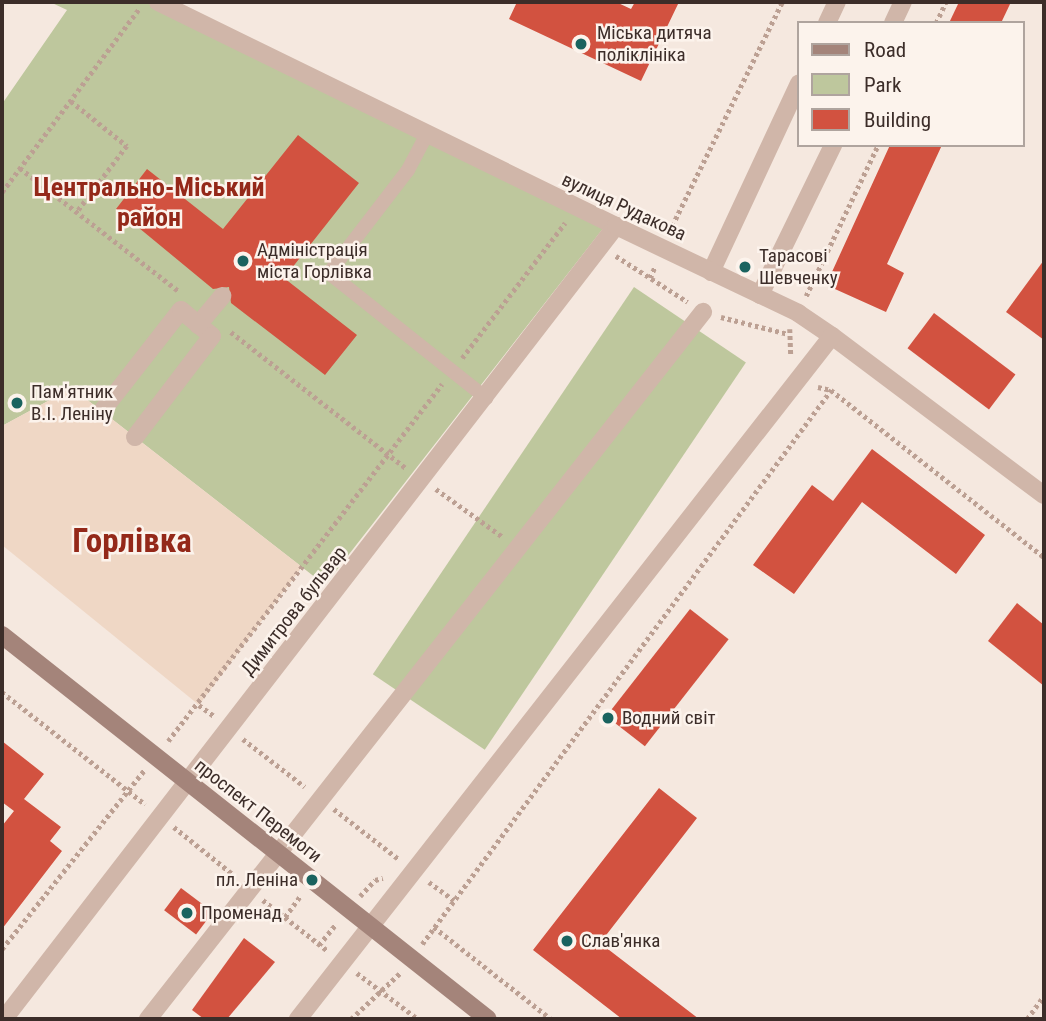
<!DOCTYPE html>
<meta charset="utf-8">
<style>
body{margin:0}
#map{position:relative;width:1046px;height:1021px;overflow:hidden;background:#f5e8df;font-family:"Roboto Condensed",sans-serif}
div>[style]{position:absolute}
.green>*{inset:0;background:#bec79d;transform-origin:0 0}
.plaza>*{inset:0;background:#efd7c5}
.building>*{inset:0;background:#d25240;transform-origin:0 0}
.path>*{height:4.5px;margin-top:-2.25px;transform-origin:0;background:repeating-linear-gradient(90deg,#bca093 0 3.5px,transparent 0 7px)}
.service>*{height:14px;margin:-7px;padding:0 7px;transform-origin:7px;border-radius:7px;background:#d0b6a9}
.pedestrian>*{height:18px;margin:-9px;padding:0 9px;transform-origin:9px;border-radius:9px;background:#d0b6a9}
.minor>*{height:18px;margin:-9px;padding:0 9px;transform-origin:9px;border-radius:9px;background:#d0b6a9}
.tertiary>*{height:18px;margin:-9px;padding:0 9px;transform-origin:9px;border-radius:9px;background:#d0b6a9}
.secondary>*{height:18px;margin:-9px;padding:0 9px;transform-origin:9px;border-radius:9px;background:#a4847a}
.dots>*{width:19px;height:19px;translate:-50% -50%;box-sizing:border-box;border:4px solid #fcf3ec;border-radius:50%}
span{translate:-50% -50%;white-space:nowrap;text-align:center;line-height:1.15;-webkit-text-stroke:5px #fcf3ec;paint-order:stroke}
.poi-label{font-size:19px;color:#3c2d29}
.left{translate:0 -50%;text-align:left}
.right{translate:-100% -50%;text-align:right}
.street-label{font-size:19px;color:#3c2d29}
.district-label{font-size:26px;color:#942819;font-weight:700}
.town-label{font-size:33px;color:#942819;font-weight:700}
.frame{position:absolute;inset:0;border:4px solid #3c2d29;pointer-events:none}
.legend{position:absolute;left:797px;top:21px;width:228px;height:126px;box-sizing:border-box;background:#fcf3ec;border:2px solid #afa49e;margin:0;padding:9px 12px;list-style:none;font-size:21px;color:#3c2d29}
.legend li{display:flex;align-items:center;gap:14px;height:35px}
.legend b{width:35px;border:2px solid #afa49e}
</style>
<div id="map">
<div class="green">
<div style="clip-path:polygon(50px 2px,172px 2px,612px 217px,325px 585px,72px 388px,2px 426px,2px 104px,67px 10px)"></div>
<div style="left:634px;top:287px;width:135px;height:467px;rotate:34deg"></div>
</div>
<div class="plaza">
<div style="clip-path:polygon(72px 388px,302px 567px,199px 705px,2px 545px,2px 426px)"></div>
</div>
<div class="building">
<div style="clip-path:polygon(517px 2px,616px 2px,631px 9px,635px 2px,679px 2px,641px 81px,509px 19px)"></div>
<div style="clip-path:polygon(959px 2px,1011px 2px,1001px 23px,949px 23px)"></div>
<div style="clip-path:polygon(298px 135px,359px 183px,284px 278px,357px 335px,325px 375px,231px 303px,229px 287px,213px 289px,116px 209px,147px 169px,223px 229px)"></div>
<div style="clip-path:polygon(890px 145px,942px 145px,887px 264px,904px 273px,886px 312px,826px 285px)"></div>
<div style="clip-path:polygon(1044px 260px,1044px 340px,1006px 312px)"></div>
<div style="left:934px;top:313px;width:102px;height:44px;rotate:37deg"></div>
<div style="clip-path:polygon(872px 449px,985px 535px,956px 574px,862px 502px,794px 594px,753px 565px,812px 485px,833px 501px)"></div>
<div style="clip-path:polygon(1017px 603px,1044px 625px,1044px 686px,988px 641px)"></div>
<div style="left:690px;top:609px;width:49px;height:136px;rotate:38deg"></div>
<div style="clip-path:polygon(2px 741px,44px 774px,24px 799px,61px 827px,50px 841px,62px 851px,2px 929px,2px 826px,14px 811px,2px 802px)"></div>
<div style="clip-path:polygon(659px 788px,697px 818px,600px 943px,699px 1019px,622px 1019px,533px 950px)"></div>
<div style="left:181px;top:888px;width:40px;height:28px;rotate:37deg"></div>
<div style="clip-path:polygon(244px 938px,275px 962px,227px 1019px,204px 1019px,192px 1010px)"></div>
</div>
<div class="path">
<div style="left:936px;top:23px;width:23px;rotate:-65deg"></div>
<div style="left:71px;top:101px;width:72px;rotate:38.8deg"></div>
<div style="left:127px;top:146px;width:83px;rotate:127.1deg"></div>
<div style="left:20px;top:168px;width:202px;rotate:37.8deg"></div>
<div style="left:2px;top:192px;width:229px;rotate:-53.2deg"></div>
<div style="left:669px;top:232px;width:256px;rotate:-63.8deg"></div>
<div style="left:616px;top:256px;width:85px;rotate:32.6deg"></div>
<div style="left:650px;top:278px;width:13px;rotate:-67deg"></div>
<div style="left:806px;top:296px;width:167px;rotate:-64.5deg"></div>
<div style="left:721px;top:317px;width:69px;rotate:14.2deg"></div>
<div style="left:790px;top:329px;width:26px;rotate:88deg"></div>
<div style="left:231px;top:332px;width:222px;rotate:37.9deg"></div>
<div style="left:462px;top:358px;width:170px;rotate:-52.7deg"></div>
<div style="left:818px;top:387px;width:13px;rotate:13deg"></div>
<div style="left:831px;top:390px;width:271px;rotate:38.1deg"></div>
<div style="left:436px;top:489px;width:82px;rotate:35.6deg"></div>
<div style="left:2px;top:692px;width:182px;rotate:38.1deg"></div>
<div style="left:199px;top:705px;width:19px;rotate:36deg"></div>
<div style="left:243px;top:739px;width:78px;rotate:37.7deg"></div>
<div style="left:168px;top:741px;width:450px;rotate:-52.5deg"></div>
<div style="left:334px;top:809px;width:83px;rotate:37.7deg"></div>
<div style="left:174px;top:827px;width:78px;rotate:38.8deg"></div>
<div style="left:429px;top:882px;width:31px;rotate:36deg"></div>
<div style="left:360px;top:896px;width:22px;rotate:-47deg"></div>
<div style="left:375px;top:880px;width:8px;rotate:-14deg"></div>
<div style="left:263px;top:900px;width:83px;rotate:38.1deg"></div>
<div style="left:285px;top:917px;width:27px;rotate:-54deg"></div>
<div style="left:434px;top:927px;width:149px;rotate:38.2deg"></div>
<div style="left:422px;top:944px;width:689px;rotate:-53.56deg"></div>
<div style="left:319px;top:945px;width:27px;rotate:-51deg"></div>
<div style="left:2px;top:949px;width:230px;rotate:-51.5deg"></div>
<div style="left:357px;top:973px;width:76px;rotate:37deg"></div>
<div style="left:351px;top:1019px;width:67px;rotate:-43.2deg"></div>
<div style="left:1027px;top:1019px;width:29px;rotate:-54deg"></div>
</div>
<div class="service">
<div style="left:427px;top:134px;width:41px;rotate:117.8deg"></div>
<div style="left:408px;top:170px;width:130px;rotate:127.5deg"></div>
<div style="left:329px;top:273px;width:201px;rotate:38.5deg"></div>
</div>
<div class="pedestrian">
<div style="left:198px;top:325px;width:38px;rotate:-50deg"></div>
<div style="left:102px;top:411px;width:128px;rotate:-52deg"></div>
<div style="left:181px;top:310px;width:40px;rotate:40deg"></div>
<div style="left:212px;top:336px;width:127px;rotate:127.3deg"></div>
<div style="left:148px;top:1019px;width:899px;rotate:-51.87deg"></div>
</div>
<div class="minor">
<div style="left:158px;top:2px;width:510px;rotate:26.06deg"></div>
<div style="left:832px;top:336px;width:265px;rotate:36.9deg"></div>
</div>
<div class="tertiary">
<div style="left:827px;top:23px;width:23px;rotate:-65deg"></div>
<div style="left:893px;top:23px;width:23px;rotate:-65deg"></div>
<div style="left:711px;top:272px;width:208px;rotate:-65deg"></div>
<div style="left:760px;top:295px;width:167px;rotate:-64deg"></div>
<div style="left:4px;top:1019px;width:1002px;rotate:-52.34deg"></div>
<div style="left:616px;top:226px;width:202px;rotate:25.5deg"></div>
<div style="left:798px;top:313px;width:41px;rotate:34.1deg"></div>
<div style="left:832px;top:336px;width:867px;rotate:128.02deg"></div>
</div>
<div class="secondary">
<div style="left:2px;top:635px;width:619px;rotate:38.31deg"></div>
</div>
<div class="dots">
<div style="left:581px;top:44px;background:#1a635f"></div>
<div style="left:243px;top:261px;background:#1a635f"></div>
<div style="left:745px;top:267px;background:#1a635f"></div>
<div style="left:17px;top:403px;background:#1a635f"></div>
<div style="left:608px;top:718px;background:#1a635f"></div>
<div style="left:312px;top:880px;background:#1a635f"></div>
<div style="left:187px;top:913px;background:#1a635f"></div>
<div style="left:567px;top:941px;background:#1a635f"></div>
</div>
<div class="poi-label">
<span class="left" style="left:597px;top:44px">Міська дитяча<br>поліклініка</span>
<span class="left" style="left:257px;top:261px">Адміністрація<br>міста Горлівка</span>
<span class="left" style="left:759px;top:267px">Тарасові<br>Шевченку</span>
<span class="left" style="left:31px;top:403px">Пам'ятник<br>В.І. Леніну</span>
<span class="left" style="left:622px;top:718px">Водний світ</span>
<span class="right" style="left:298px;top:880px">пл. Леніна</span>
<span class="left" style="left:201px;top:913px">Променад</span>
<span class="left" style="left:581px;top:941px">Слав'янка</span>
</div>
<div class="street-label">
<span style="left:624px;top:207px;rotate:25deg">вулиця Рудакова</span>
<span style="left:294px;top:611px;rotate:-52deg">Димитрова бульвар</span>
<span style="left:258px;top:811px;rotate:38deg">проспект Перемоги</span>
</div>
<div class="district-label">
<span style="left:149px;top:203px">Центрально-Міський<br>район</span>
</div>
<div class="town-label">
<span style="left:132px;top:541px">Горлівка</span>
</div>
<div class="frame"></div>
<ul class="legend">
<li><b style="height:9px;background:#a4847a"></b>Road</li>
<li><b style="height:19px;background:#bec79d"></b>Park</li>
<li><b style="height:19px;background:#d25240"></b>Building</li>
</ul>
</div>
